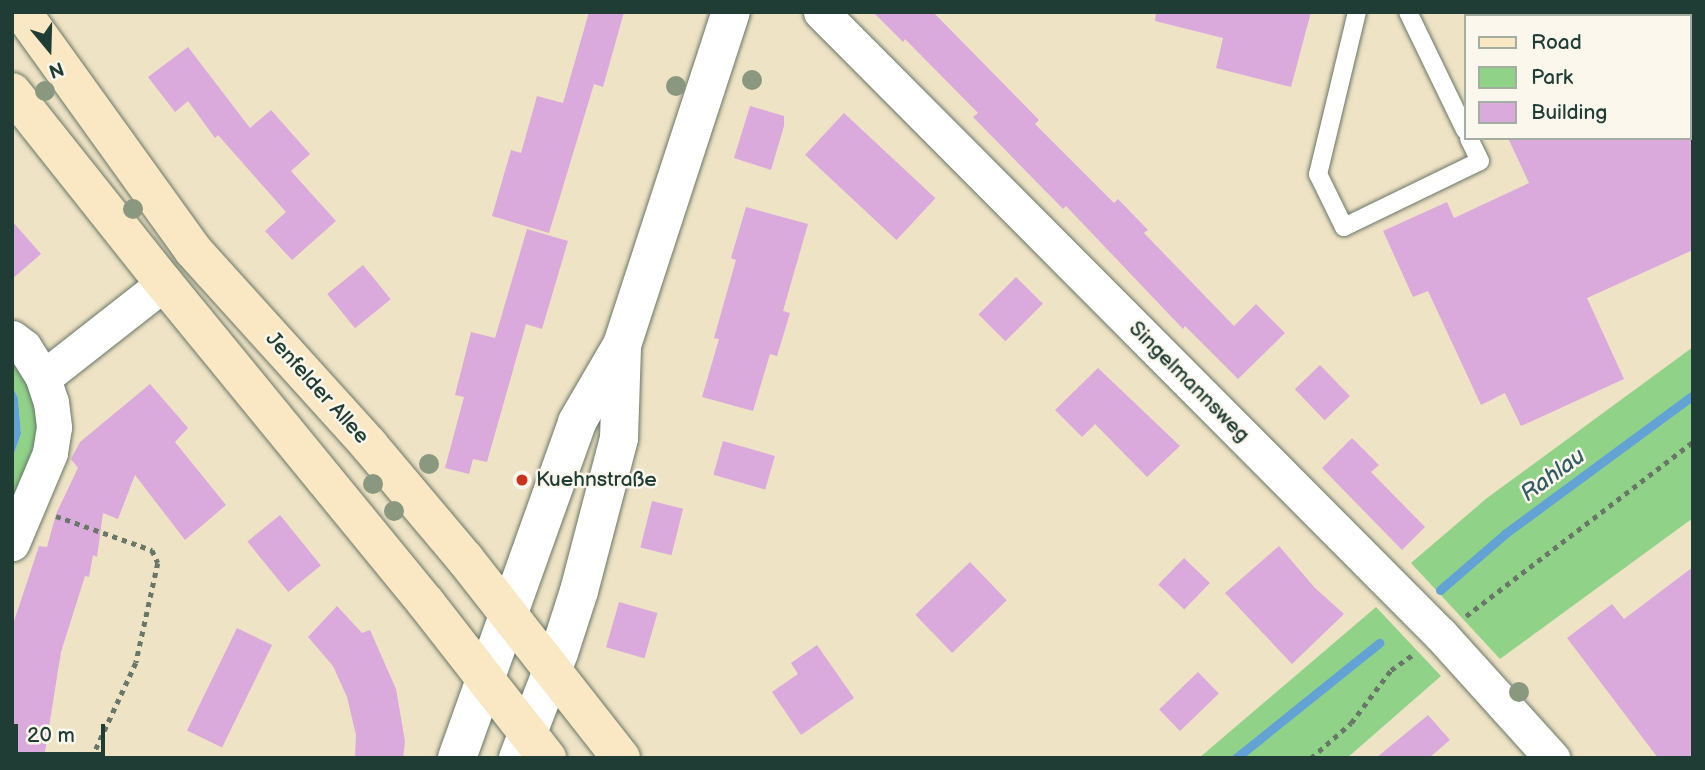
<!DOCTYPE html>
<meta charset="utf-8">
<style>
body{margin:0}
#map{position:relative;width:1705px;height:770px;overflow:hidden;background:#efe3c5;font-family:"Balsamiq Sans",sans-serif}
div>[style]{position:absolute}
.green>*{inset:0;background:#91d289}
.water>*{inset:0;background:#62a2d5}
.stream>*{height:9px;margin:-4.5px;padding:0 4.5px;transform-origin:4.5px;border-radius:4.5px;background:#62a2d5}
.building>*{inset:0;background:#daaadd;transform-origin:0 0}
.path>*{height:4.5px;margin-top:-2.25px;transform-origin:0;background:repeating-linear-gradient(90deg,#687767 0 5px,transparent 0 10px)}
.roads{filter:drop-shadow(0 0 2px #687767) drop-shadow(0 0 2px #687767)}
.service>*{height:18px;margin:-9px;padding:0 9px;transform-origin:9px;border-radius:9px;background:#fff}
.minor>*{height:35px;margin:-17.5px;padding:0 17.5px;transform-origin:17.5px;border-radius:17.5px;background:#fff}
.tertiary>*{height:38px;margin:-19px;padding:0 19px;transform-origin:19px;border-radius:19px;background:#fff}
.secondary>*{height:38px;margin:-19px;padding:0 19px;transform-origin:19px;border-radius:19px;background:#fae7c3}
.trees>*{width:20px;height:20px;margin:-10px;border-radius:50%;background:#89987f}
.dots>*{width:19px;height:19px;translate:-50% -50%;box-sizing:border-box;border:4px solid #fbf7ec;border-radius:50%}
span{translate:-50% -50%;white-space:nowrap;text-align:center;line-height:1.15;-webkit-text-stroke:5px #fbf7ec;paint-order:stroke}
.street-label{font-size:21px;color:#1f3d34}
.poi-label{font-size:21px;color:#1f3d34}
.left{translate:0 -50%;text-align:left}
.water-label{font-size:23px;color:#335b64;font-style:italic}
.frame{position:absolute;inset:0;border:14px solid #1f3d34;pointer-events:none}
.legend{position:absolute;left:1464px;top:14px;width:228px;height:126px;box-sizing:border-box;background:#fbf7ec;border:2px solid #a3ada2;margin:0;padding:9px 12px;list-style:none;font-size:21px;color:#1f3d34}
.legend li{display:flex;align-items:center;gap:14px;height:35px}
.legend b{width:35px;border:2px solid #a3ada2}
.north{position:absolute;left:14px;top:14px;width:70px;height:70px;-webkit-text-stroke:5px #fbf7ec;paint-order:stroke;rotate:161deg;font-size:19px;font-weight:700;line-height:28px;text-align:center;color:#1f3d34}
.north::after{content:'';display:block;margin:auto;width:24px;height:32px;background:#1f3d34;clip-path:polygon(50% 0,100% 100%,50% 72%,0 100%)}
.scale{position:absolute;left:14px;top:724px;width:91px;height:32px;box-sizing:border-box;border:4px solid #1f3d34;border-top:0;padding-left:9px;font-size:21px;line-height:24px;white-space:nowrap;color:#1f3d34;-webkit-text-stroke:5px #fbf7ec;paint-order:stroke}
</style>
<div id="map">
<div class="green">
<div style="clip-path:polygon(1693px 347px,1693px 518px,1500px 659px,1411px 563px,1487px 498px)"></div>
<div style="clip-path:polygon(12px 355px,28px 371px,40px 437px,12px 508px,12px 459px,21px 434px,18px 398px,12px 386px)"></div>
<div style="clip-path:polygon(1376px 607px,1441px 676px,1347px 758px,1199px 758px)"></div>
</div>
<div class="water">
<div style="clip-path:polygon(12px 386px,18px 398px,21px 434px,12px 459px)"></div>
</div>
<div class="stream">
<div style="left:1440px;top:590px;width:87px;rotate:-40.8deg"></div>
<div style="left:1506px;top:533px;width:232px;rotate:-36.4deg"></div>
<div style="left:1236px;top:758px;width:184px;rotate:-38.8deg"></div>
</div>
<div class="building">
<div style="clip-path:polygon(589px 12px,624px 12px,603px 87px,594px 84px,549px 233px,492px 216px,511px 150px,521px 153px,537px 96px,563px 103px)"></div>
<div style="clip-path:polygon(873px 12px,933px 12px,1039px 120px,1035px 124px,1114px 203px,1118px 199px,1148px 230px,1144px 233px,1234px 326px,1256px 304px,1285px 333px,1238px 379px,1185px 326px,1183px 329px,1066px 206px,1063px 209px,973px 117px,978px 113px,905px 39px,903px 42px)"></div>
<div style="clip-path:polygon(1156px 12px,1311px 12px,1291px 87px,1216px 68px,1223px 38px,1155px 21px)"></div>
<div style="clip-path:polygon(188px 47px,250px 128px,271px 110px,310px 154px,291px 171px,336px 221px,292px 260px,265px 231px,286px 212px,218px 135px,215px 138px,188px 101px,175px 112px,148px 77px)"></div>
<div style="clip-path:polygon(750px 106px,784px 116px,784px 126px,771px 170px,734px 158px)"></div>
<div style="left:844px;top:113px;width:125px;height:57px;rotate:43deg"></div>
<div style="clip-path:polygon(1508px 138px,1693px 138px,1693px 250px,1587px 298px,1624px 379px,1521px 426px,1505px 393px,1481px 405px,1428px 291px,1413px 297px,1383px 231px,1447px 202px,1454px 218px,1529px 183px)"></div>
<div style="clip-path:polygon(746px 207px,808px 224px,783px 311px,790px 313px,777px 356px,770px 354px,753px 411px,702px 397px,719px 339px,714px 338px,736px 260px,731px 258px)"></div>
<div style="clip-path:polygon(12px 221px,41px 254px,12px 279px)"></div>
<div style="clip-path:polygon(527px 229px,568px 241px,542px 329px,526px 324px,487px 462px,473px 459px,469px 474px,445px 468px,464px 397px,455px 395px,471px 332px,495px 338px)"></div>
<div style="left:363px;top:265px;width:44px;height:46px;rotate:51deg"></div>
<div style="left:1016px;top:277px;width:38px;height:53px;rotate:45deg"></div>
<div style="left:1320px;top:365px;width:43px;height:35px;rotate:46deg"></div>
<div style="clip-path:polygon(1098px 368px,1180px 446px,1147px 477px,1095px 424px,1082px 437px,1055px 410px)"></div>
<div style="clip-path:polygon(150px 384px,188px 428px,175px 442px,226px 505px,185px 540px,135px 475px,118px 519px,103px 513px,97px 557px,93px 555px,89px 577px,85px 576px,61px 652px,44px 758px,12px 758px,12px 627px,39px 546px,47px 547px,56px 514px,78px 468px,71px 459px,80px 442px)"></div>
<div style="clip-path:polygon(1352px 438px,1379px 465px,1371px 472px,1425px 527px,1402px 550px,1322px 468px)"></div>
<div style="left:723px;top:441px;width:54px;height:35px;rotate:16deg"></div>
<div style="left:652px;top:501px;width:32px;height:48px;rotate:14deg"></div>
<div style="left:280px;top:515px;width:65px;height:42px;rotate:51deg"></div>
<div style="clip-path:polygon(1279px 546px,1315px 588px,1344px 614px,1292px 664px,1225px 593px)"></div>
<div style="left:1184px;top:558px;width:36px;height:37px;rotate:44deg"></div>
<div style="left:970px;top:562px;width:53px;height:76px;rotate:46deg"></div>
<div style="clip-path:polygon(1693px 567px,1693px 758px,1658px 758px,1567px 638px,1612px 604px,1624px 619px)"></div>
<div style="left:619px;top:602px;width:40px;height:47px;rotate:16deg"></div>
<div style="clip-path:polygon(337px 606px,362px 633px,370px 630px,396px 689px,405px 741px,403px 758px,355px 758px,356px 735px,347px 697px,333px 666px,308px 637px)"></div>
<div style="left:237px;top:628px;width:39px;height:114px;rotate:26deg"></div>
<div style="clip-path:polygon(817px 645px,854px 698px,801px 735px,772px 692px,798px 674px,791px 663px)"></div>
<div style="left:1198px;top:672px;width:30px;height:54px;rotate:46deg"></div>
<div style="clip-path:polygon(1428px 715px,1450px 740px,1429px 758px,1376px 758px)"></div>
</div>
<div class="path">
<div style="left:56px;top:516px;width:102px;rotate:19.5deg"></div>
<div style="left:152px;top:550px;width:14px;rotate:65deg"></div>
<div style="left:158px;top:563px;width:102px;rotate:102.4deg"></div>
<div style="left:136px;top:663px;width:105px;rotate:114.9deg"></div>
<div style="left:1466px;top:616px;width:286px;rotate:-37.5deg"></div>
<div style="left:1311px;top:758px;width:53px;rotate:-41.2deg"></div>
<div style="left:1351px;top:723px;width:66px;rotate:-53deg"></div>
<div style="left:1391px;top:670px;width:28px;rotate:-35deg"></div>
</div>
<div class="roads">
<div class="service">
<div style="left:1357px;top:12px;width:167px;rotate:103.5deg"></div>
<div style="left:1318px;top:174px;width:59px;rotate:63.9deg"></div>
<div style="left:1344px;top:227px;width:151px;rotate:-25.9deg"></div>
<div style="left:1480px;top:161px;width:25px;rotate:-116deg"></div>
<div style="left:1408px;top:12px;width:131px;rotate:64.2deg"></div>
</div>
<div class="minor">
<div style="left:821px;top:12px;width:879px;rotate:45.14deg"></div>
<div style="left:1441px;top:635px;width:166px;rotate:47.9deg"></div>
<div style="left:12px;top:338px;width:15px;rotate:37deg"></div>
<div style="left:24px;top:347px;width:36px;rotate:58deg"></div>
<div style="left:43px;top:378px;width:25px;rotate:72deg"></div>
<div style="left:51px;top:402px;width:25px;rotate:83deg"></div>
<div style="left:54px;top:427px;width:26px;rotate:99deg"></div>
<div style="left:50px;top:453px;width:98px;rotate:112.9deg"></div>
<div style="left:43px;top:378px;width:154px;rotate:-38.1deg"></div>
</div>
<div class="tertiary">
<div style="left:457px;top:758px;width:357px;rotate:-70.3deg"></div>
<div style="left:577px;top:422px;width:89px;rotate:-59.7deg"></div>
<div style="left:622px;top:345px;width:350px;rotate:-71.9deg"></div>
<div style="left:518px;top:758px;width:113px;rotate:-68.7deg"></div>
<div style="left:559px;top:653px;width:65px;rotate:-72.1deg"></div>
<div style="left:579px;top:591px;width:158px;rotate:-75.3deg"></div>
<div style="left:619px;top:438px;width:90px;rotate:-88.1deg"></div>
</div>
<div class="secondary">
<div style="left:22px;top:12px;width:293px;rotate:54.3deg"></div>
<div style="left:193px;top:250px;width:263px;rotate:47.9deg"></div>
<div style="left:369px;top:445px;width:149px;rotate:49.9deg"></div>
<div style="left:465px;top:559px;width:253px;rotate:51.9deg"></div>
<div style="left:12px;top:92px;width:244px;rotate:51.5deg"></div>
<div style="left:164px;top:283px;width:414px;rotate:50.7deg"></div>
<div style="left:426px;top:603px;width:197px;rotate:52deg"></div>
</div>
</div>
<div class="trees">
<div style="left:752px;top:80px"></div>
<div style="left:676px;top:86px"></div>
<div style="left:45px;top:91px"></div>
<div style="left:133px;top:209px"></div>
<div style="left:429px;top:464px"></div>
<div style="left:373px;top:484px"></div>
<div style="left:394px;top:511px"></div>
<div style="left:1519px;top:692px"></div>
</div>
<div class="dots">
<div style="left:522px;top:480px;background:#c8321e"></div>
</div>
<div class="street-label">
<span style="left:1189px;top:382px;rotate:45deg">Singelmannsweg</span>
<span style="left:317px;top:388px;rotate:48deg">Jenfelder Allee</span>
</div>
<div class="poi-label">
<span class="left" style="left:536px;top:480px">Kuehnstraße</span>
</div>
<div class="water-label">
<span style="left:1553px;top:475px;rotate:-36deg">Rahlau</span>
</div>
<div class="frame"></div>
<ul class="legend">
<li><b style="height:9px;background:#fae7c3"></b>Road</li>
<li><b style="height:19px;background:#91d289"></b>Park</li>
<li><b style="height:19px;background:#daaadd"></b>Building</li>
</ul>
<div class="north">N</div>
<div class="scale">20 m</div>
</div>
